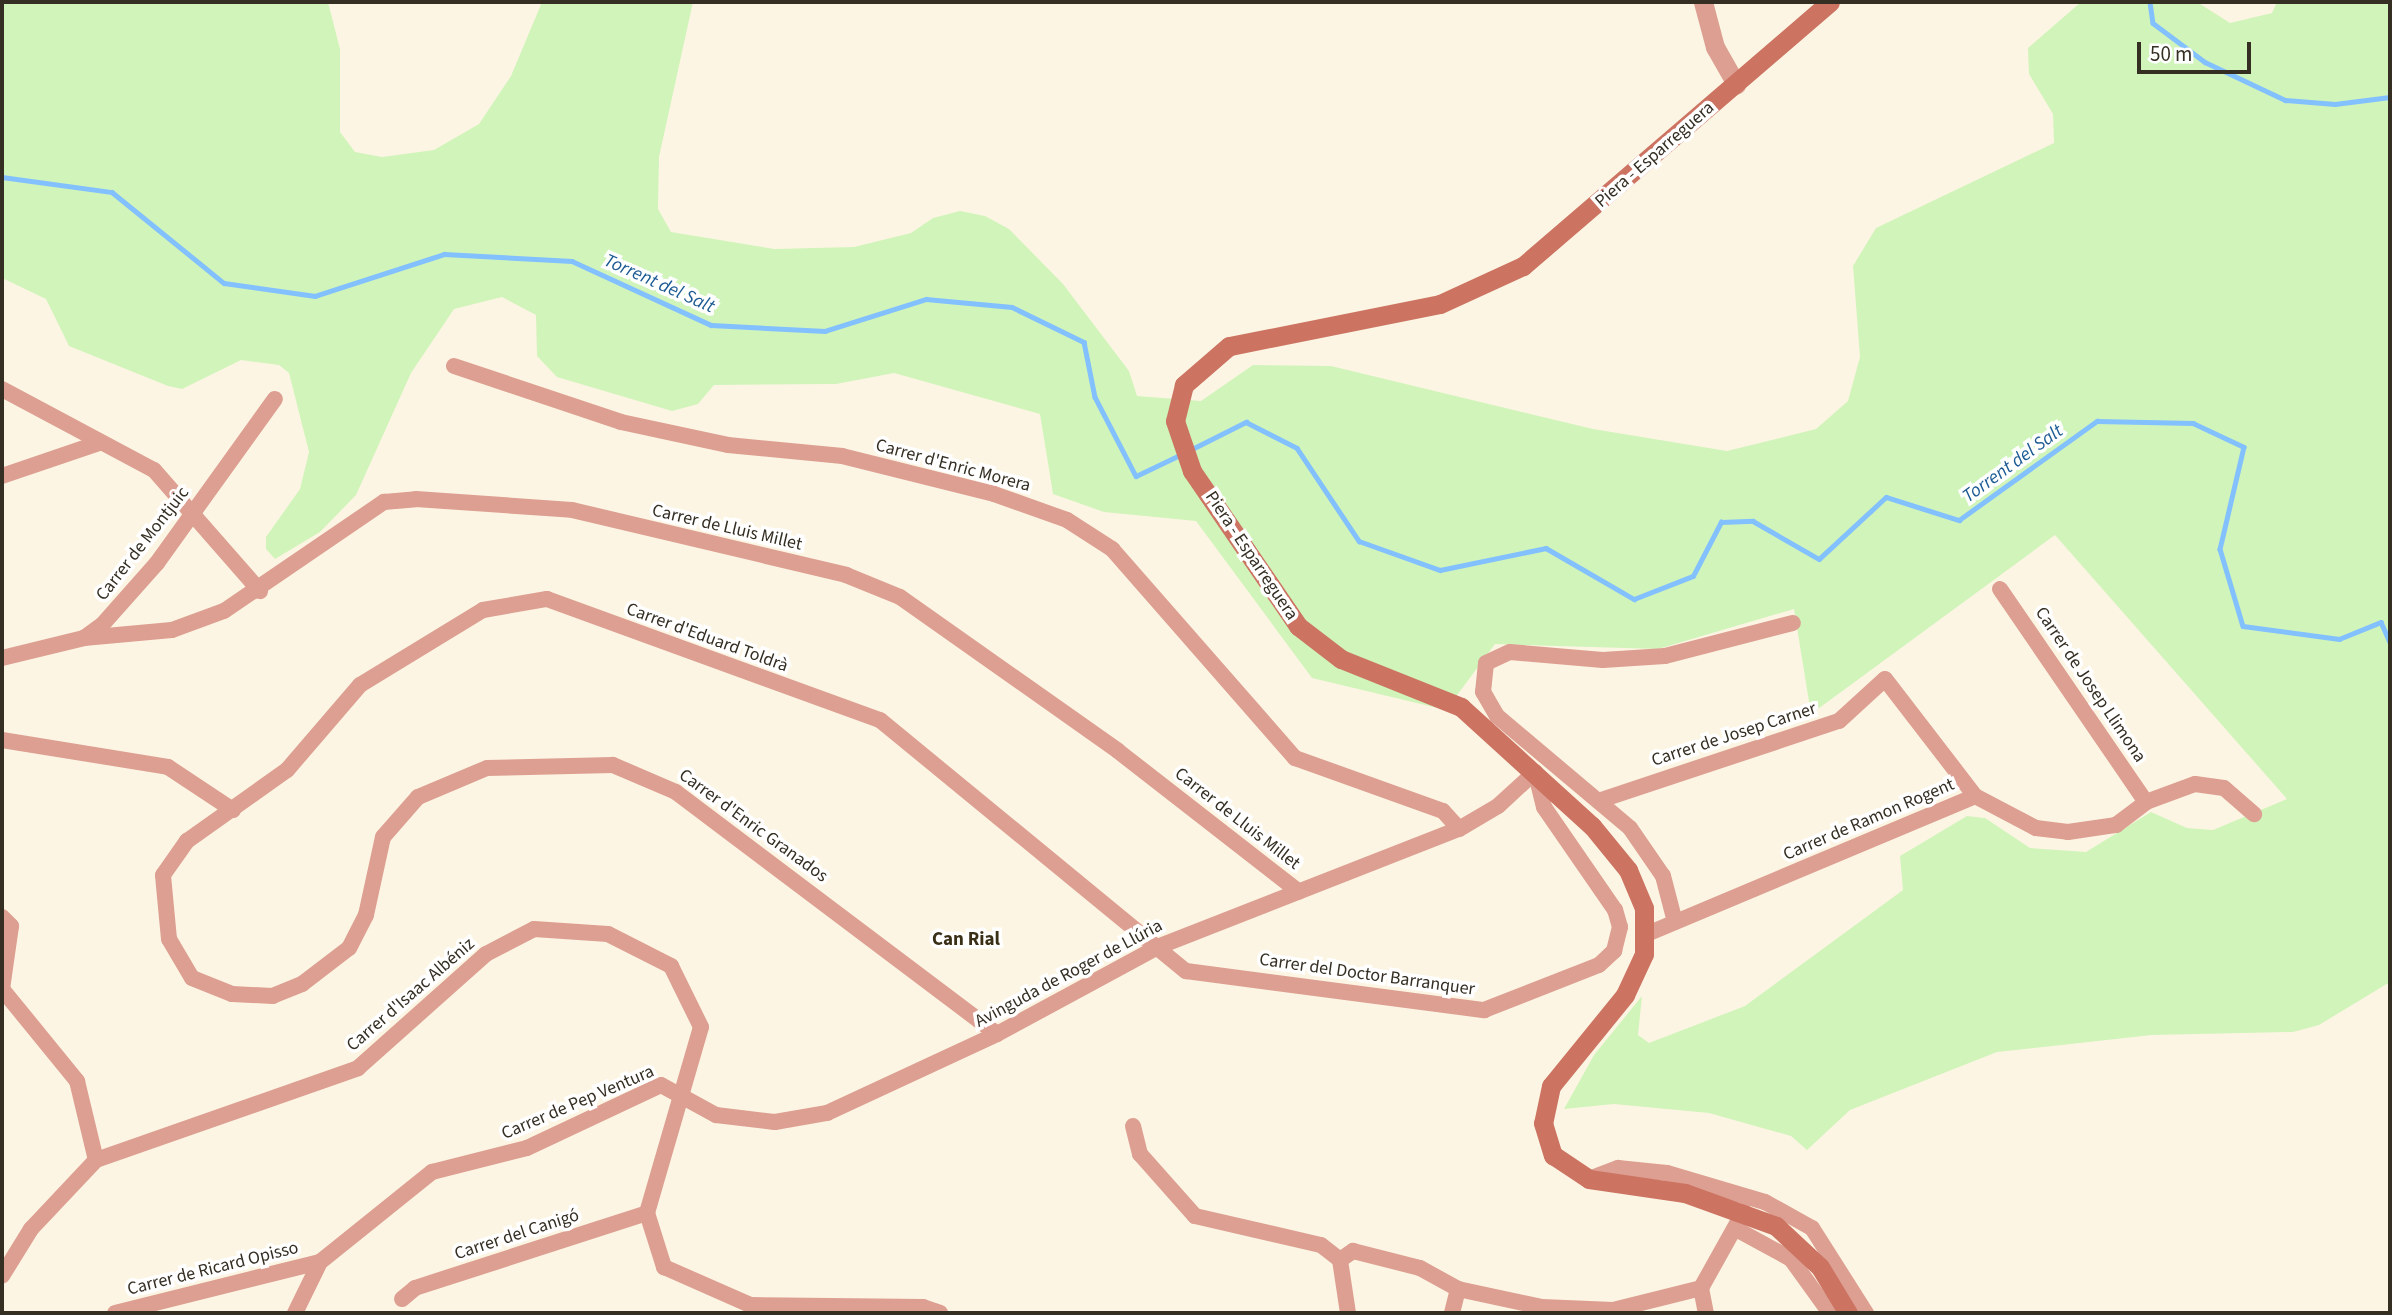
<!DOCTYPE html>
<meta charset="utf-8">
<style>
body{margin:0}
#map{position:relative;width:2392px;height:1315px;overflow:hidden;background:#fdf5e3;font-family:"Source Sans 3",sans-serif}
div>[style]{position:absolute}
.green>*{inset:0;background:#d1f4bb}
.stream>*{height:4.5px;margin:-2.25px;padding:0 2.25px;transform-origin:2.25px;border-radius:2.25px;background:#83c0fe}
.minor>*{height:16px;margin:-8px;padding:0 8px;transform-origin:8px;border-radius:8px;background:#dd9f92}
.tertiary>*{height:19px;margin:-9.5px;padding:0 9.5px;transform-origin:9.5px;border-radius:9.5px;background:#dd9f92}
.secondary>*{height:19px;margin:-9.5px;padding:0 9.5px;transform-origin:9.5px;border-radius:9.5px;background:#cc7362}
span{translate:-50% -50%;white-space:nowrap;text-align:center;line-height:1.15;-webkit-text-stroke:7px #fff;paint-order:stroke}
.street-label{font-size:18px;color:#342e23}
.water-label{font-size:19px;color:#1c5a93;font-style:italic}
.neighbourhood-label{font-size:19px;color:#3a2f17;font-weight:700}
.frame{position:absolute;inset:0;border:4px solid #342e23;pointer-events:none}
.scale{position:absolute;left:2137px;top:42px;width:114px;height:32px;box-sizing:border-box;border:4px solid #342e23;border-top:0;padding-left:9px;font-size:21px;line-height:24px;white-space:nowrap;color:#342e23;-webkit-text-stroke:5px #fff;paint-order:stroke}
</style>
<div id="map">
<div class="green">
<div style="clip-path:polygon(2px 2px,328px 2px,340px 49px,340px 132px,355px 152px,382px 157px,434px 150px,479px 124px,511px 76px,542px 2px,693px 2px,659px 157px,658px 209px,671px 232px,774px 249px,854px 247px,911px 233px,933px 218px,960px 211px,985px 216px,1009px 229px,1063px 284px,1129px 371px,1137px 396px,1201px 401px,1253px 365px,1331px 366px,1593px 429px,1727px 451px,1816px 429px,1848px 401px,1860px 357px,1853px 266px,1876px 228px,2054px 143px,2053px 114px,2029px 74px,2028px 48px,2081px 2px,2197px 2px,2230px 23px,2272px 13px,2277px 2px,2390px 2px,2390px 982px,2319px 1025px,2293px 1032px,2152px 1035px,1997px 1052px,1850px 1110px,1807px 1150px,1791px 1136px,1709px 1113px,1614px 1104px,1564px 1109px,1594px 1055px,1642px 996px,1638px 1035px,1649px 1043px,1745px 1006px,1903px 890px,1900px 856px,1967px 816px,1985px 818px,2030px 848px,2086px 852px,2151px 812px,2187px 828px,2213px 830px,2287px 799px,2055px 535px,1811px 714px,1794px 609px,1658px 649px,1495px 644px,1446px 710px,1312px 678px,1196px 521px,1104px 512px,1053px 494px,1040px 414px,894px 373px,836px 384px,714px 385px,698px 404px,672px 411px,557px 377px,537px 356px,536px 315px,502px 297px,454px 309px,411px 373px,356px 495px,320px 532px,275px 559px,266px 549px,266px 537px,300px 489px,309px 452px,289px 373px,279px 365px,241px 360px,182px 389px,168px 386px,69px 346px,46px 299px,2px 278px)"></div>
</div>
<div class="stream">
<div style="left:2150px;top:2px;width:21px;rotate:82deg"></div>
<div style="left:2153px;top:23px;width:65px;rotate:36.9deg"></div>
<div style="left:2205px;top:62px;width:89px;rotate:25.4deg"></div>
<div style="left:2285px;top:100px;width:50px;rotate:4.6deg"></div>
<div style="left:2335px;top:104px;width:55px;rotate:-7.3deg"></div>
<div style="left:2px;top:177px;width:111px;rotate:7.8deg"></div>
<div style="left:112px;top:192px;width:144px;rotate:39.1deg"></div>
<div style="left:224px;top:283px;width:92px;rotate:8.1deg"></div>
<div style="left:315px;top:296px;width:136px;rotate:-18deg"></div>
<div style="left:444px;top:254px;width:128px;rotate:3.1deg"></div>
<div style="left:572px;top:261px;width:153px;rotate:24.7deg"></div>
<div style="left:711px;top:325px;width:114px;rotate:3deg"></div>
<div style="left:825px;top:331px;width:106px;rotate:-17.6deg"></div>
<div style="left:926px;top:299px;width:86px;rotate:5.3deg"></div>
<div style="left:1012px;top:307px;width:80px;rotate:25.9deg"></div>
<div style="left:1084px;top:342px;width:56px;rotate:78.7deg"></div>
<div style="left:1095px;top:397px;width:89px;rotate:62.6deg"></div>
<div style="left:1136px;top:476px;width:51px;rotate:-25.6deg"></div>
<div style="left:1190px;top:450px;width:63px;rotate:-26.6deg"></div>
<div style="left:1246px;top:422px;width:57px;rotate:27deg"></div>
<div style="left:1297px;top:448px;width:112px;rotate:56.3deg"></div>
<div style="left:1359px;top:541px;width:86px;rotate:19.7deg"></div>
<div style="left:1440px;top:570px;width:108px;rotate:-11.7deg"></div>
<div style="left:1546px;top:548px;width:102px;rotate:30.1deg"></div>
<div style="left:1634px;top:599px;width:63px;rotate:-21.3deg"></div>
<div style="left:1693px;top:576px;width:61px;rotate:-62.6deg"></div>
<div style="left:1721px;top:522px;width:32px;rotate:-2deg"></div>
<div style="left:1753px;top:521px;width:76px;rotate:29.9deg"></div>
<div style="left:1819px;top:559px;width:91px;rotate:-42.8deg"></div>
<div style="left:1886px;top:497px;width:77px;rotate:17.5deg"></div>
<div style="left:1959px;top:520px;width:170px;rotate:-35.7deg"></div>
<div style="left:2097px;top:421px;width:96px;rotate:1.2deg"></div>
<div style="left:2193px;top:423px;width:56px;rotate:25.2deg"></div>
<div style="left:2244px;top:447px;width:105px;rotate:103.2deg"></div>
<div style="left:2220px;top:549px;width:80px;rotate:73.4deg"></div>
<div style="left:2243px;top:626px;width:97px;rotate:7.7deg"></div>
<div style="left:2339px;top:639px;width:45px;rotate:-22deg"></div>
<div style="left:2381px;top:622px;width:22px;rotate:66deg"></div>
</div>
<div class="minor">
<div style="left:454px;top:366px;width:176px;rotate:18.5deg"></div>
<div style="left:621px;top:422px;width:109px;rotate:12.1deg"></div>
<div style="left:728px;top:445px;width:115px;rotate:5.5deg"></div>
<div style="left:842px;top:456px;width:157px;rotate:14deg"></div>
<div style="left:994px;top:494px;width:77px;rotate:19.6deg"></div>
<div style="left:1067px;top:520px;width:54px;rotate:32.8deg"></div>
<div style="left:1112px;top:549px;width:278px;rotate:48.8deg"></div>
<div style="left:1295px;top:758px;width:157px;rotate:19.7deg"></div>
<div style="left:1443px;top:811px;width:24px;rotate:48deg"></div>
<div style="left:2px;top:389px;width:172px;rotate:28.1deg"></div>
<div style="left:154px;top:470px;width:161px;rotate:48.8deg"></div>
<div style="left:2px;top:476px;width:102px;rotate:-18.8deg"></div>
<div style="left:2000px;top:589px;width:258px;rotate:55.6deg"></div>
<div style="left:84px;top:638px;width:88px;rotate:-5.2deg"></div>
<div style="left:172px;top:630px;width:55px;rotate:-20.1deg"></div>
<div style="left:224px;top:611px;width:194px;rotate:-34.3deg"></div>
<div style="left:384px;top:502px;width:32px;rotate:-5deg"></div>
<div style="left:416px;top:499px;width:156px;rotate:4deg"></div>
<div style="left:572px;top:510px;width:282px;rotate:13.3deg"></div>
<div style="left:846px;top:575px;width:58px;rotate:22.2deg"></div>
<div style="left:900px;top:597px;width:267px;rotate:35.2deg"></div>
<div style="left:1118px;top:751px;width:229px;rotate:37.9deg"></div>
<div style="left:2px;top:658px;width:84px;rotate:-13.7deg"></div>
<div style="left:84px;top:638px;width:22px;rotate:-36deg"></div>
<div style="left:102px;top:625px;width:83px;rotate:-48.4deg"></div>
<div style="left:157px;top:563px;width:202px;rotate:-54.3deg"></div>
<div style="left:2px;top:740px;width:168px;rotate:9.2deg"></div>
<div style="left:168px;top:767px;width:78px;rotate:33.5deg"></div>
<div style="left:1601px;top:800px;width:251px;rotate:-18.4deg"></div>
<div style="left:1839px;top:721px;width:62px;rotate:-42.4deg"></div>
<div style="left:1885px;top:679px;width:148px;rotate:52.4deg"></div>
<div style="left:2px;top:917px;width:13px;rotate:45deg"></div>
<div style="left:11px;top:926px;width:64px;rotate:98.1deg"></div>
<div style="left:1675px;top:922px;width:48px;rotate:-104.6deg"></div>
<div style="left:1663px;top:876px;width:58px;rotate:-124.5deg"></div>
<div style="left:1630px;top:828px;width:174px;rotate:-139.9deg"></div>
<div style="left:1497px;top:716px;width:28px;rotate:-120deg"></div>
<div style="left:1483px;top:692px;width:29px;rotate:-84deg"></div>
<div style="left:1486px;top:663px;width:26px;rotate:-25deg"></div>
<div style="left:1510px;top:652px;width:93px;rotate:4.9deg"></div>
<div style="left:1603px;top:660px;width:62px;rotate:-3.7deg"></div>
<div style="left:1665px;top:656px;width:132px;rotate:-14.5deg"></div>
<div style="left:1647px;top:934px;width:356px;rotate:-22.8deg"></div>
<div style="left:1975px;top:796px;width:69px;rotate:27.7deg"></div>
<div style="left:2036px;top:828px;width:32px;rotate:7deg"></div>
<div style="left:2068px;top:832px;width:49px;rotate:-8.3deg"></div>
<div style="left:2116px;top:825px;width:38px;rotate:-37deg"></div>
<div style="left:2146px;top:802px;width:52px;rotate:-20.2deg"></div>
<div style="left:2195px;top:784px;width:29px;rotate:8deg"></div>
<div style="left:2224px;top:788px;width:40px;rotate:41deg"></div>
<div style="left:2px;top:989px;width:119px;rotate:50.8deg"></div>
<div style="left:77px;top:1081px;width:81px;rotate:76.5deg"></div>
<div style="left:96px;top:1160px;width:95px;rotate:133.3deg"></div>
<div style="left:31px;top:1229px;width:55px;rotate:121.7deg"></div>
<div style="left:997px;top:1034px;width:402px;rotate:-143deg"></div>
<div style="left:676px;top:792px;width:69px;rotate:-156.8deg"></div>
<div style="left:613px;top:765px;width:126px;rotate:178.6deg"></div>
<div style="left:487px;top:768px;width:75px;rotate:157.2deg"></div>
<div style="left:418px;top:797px;width:53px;rotate:131.2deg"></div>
<div style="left:383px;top:837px;width:80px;rotate:102.3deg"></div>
<div style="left:366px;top:915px;width:37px;rotate:117deg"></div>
<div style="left:349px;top:948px;width:59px;rotate:142.5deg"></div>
<div style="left:302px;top:984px;width:31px;rotate:158deg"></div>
<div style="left:273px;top:996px;width:41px;rotate:-177.2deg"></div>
<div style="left:232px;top:994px;width:43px;rotate:-158.2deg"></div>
<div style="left:192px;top:978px;width:45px;rotate:-120.5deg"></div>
<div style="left:169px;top:939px;width:64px;rotate:-95.4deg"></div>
<div style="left:163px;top:875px;width:42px;rotate:-54.8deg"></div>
<div style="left:187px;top:841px;width:123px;rotate:-35.4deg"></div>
<div style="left:287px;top:770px;width:112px;rotate:-49.3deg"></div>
<div style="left:360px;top:685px;width:144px;rotate:-31.4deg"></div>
<div style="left:483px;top:610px;width:65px;rotate:-9.8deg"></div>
<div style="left:547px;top:599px;width:354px;rotate:20deg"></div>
<div style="left:880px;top:720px;width:396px;rotate:39.4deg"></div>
<div style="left:1186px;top:971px;width:301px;rotate:7.5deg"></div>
<div style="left:1484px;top:1010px;width:123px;rotate:-21.4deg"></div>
<div style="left:1599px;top:965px;width:21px;rotate:-43deg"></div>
<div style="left:1614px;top:951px;width:25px;rotate:-76deg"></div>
<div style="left:1620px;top:927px;width:18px;rotate:-106deg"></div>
<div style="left:1615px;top:910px;width:125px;rotate:-124.6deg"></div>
<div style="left:1544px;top:807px;width:36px;rotate:-104deg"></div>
<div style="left:1133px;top:1126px;width:29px;rotate:76deg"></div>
<div style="left:1140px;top:1154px;width:83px;rotate:48.4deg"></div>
<div style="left:1195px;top:1216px;width:129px;rotate:13deg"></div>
<div style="left:1321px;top:1245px;width:24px;rotate:38deg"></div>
<div style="left:96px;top:1160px;width:278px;rotate:-19.3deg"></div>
<div style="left:358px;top:1068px;width:171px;rotate:-41.7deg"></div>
<div style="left:486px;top:954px;width:54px;rotate:-27.5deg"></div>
<div style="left:534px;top:929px;width:74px;rotate:3.9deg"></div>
<div style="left:608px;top:934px;width:71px;rotate:26.9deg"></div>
<div style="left:671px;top:966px;width:68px;rotate:63.8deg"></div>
<div style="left:701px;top:1027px;width:194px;rotate:106.2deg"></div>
<div style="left:647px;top:1213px;width:57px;rotate:72.5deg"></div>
<div style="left:664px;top:1267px;width:94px;rotate:23.8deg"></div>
<div style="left:750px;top:1305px;width:173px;rotate:0.7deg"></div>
<div style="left:923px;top:1307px;width:18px;rotate:19deg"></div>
<div style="left:1589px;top:1179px;width:31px;rotate:-21deg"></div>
<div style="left:1618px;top:1168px;width:49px;rotate:5.8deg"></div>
<div style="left:1667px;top:1173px;width:102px;rotate:16.5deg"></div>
<div style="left:1765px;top:1202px;width:54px;rotate:29deg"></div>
<div style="left:1812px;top:1228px;width:101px;rotate:57.6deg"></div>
<div style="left:1736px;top:1229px;width:63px;rotate:28.6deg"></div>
<div style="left:1791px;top:1259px;width:67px;rotate:54.2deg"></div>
<div style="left:1701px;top:1288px;width:25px;rotate:79deg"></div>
<div style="left:402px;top:1299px;width:17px;rotate:-40deg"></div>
<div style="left:415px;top:1288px;width:244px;rotate:-17.9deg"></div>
<div style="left:115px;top:1313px;width:211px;rotate:-14deg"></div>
<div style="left:295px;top:1313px;width:57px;rotate:-63.9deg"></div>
<div style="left:320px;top:1262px;width:144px;rotate:-38.8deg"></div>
<div style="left:432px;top:1172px;width:98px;rotate:-14.2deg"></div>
<div style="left:527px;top:1148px;width:148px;rotate:-25.2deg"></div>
<div style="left:661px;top:1085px;width:63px;rotate:28.6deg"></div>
<div style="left:716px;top:1115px;width:59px;rotate:6.8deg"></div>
<div style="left:775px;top:1122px;width:53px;rotate:-9.8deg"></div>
<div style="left:827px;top:1113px;width:187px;rotate:-24.9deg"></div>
<div style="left:997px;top:1034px;width:185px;rotate:-28.4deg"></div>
<div style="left:1160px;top:946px;width:321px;rotate:-21.4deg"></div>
<div style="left:1459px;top:829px;width:45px;rotate:-30.5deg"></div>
<div style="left:1498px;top:806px;width:50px;rotate:-42.6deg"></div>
<div style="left:1348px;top:1313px;width:54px;rotate:-98.6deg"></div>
<div style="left:1340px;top:1260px;width:16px;rotate:-35deg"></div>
<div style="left:1353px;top:1251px;width:69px;rotate:14.2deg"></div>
<div style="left:1420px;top:1268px;width:43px;rotate:28.9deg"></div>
<div style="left:1458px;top:1289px;width:86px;rotate:12.1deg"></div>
<div style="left:1542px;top:1307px;width:71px;rotate:2.4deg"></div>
<div style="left:1613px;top:1310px;width:91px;rotate:-14deg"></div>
<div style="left:1701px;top:1288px;width:88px;rotate:-60.8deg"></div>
<div style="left:1452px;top:1313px;width:25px;rotate:-76deg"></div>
</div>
<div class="tertiary">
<div style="left:1703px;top:2px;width:47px;rotate:75.1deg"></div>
<div style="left:1715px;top:47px;width:43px;rotate:60.4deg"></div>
</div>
<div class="secondary">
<div style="left:1830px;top:2px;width:405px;rotate:139.3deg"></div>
<div style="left:1523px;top:266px;width:91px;rotate:155.4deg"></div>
<div style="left:1440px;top:304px;width:215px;rotate:168.7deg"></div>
<div style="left:1229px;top:346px;width:60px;rotate:139.1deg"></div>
<div style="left:1184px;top:385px;width:37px;rotate:104deg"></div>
<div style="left:1175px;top:421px;width:53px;rotate:71.2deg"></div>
<div style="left:1192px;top:471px;width:188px;rotate:55.6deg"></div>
<div style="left:1298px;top:626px;width:54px;rotate:37.5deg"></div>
<div style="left:1341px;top:659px;width:129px;rotate:21.8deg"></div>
<div style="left:1461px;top:707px;width:177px;rotate:42.3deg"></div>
<div style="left:1592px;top:826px;width:57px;rotate:50.7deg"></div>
<div style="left:1628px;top:870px;width:41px;rotate:67.2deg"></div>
<div style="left:1644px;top:908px;width:46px;rotate:90deg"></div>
<div style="left:1644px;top:954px;width:45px;rotate:114.9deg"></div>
<div style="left:1625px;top:995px;width:117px;rotate:129.1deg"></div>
<div style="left:1551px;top:1086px;width:38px;rotate:102deg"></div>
<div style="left:1543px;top:1123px;width:34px;rotate:73deg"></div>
<div style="left:1553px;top:1155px;width:43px;rotate:33.7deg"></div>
<div style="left:1589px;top:1179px;width:97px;rotate:8.3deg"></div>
<div style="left:1685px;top:1193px;width:97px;rotate:19.9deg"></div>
<div style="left:1776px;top:1226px;width:60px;rotate:43deg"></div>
<div style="left:1820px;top:1267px;width:54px;rotate:58.7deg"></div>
</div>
<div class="street-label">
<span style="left:1655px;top:155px;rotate:-41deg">Piera - Esparreguera</span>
<span style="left:953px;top:466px;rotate:15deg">Carrer d'Enric Morera</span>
<span style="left:727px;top:528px;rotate:13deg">Carrer de Lluis Millet</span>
<span style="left:143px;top:544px;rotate:-52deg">Carrer de Montjuic</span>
<span style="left:1251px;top:556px;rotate:56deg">Piera - Esparreguera</span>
<span style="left:707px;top:638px;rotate:20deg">Carrer d'Eduard Toldrà</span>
<span style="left:2090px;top:685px;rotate:56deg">Carrer de Josep Llimona</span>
<span style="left:1734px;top:735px;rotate:-18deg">Carrer de Josep Carner</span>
<span style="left:1237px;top:819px;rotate:38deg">Carrer de Lluis Millet</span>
<span style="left:1869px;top:820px;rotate:-23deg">Carrer de Ramon Rogent</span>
<span style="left:753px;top:826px;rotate:36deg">Carrer d'Enric Granados</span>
<span style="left:1069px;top:974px;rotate:-28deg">Avinguda de Roger de Llúria</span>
<span style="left:1367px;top:975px;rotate:8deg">Carrer del Doctor Barranquer</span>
<span style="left:411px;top:995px;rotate:-41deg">Carrer d'Isaac Albéniz</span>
<span style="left:578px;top:1103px;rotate:-23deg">Carrer de Pep Ventura</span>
<span style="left:517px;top:1235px;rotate:-18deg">Carrer del Canigó</span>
<span style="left:213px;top:1269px;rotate:-14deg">Carrer de Ricard Opisso</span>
</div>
<div class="water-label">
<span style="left:659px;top:284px;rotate:24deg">Torrent del Salt</span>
<span style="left:2013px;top:464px;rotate:-36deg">Torrent del Salt</span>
</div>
<div class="neighbourhood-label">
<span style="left:966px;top:940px">Can Rial</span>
</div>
<div class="frame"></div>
<div class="scale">50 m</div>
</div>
